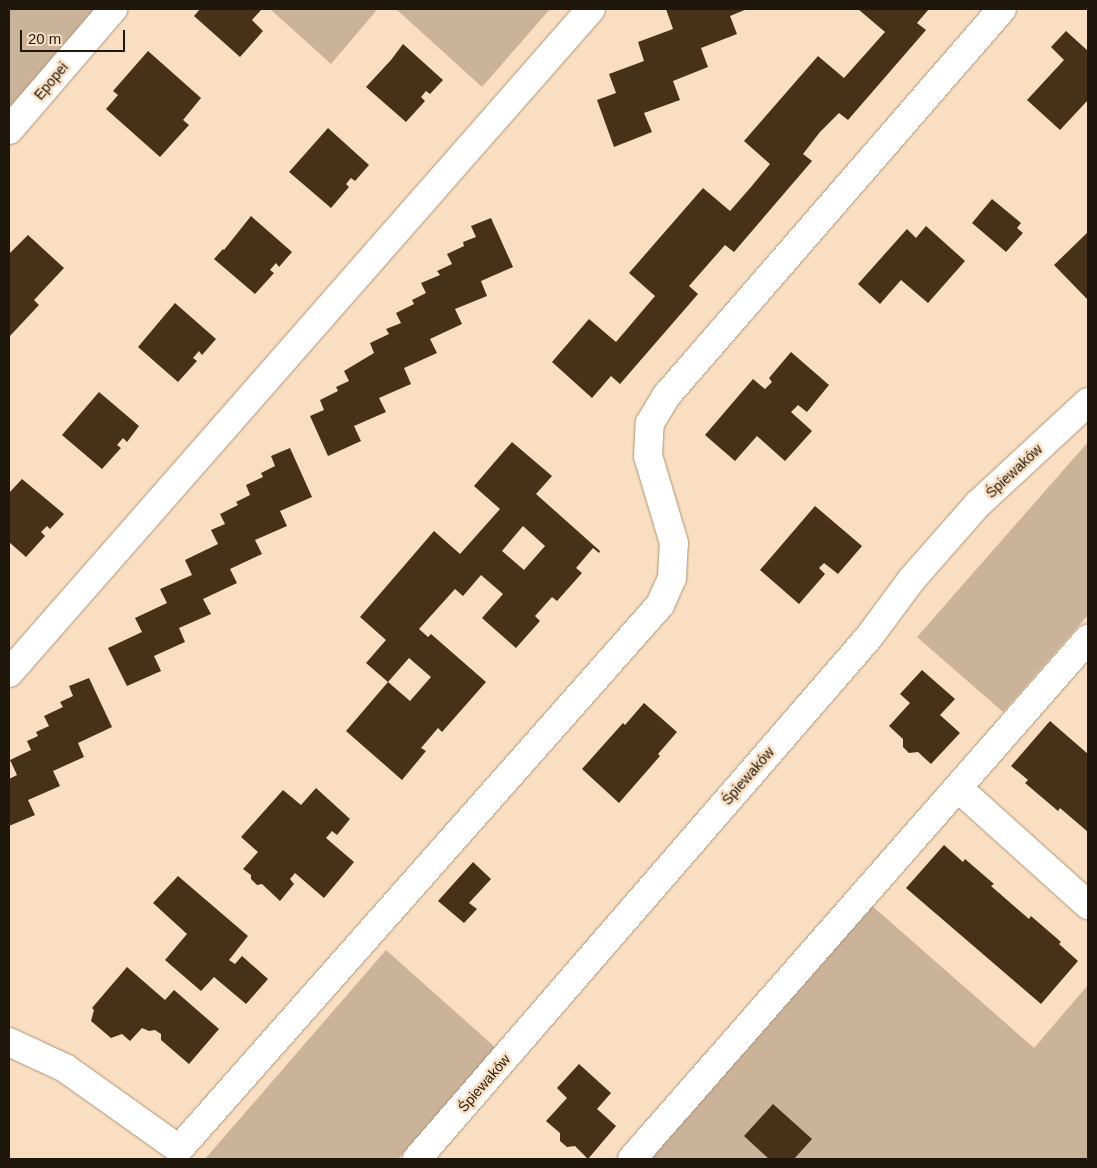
<!DOCTYPE html>
<meta charset="utf-8">
<style>
body{margin:0}
#map{position:relative;width:1097px;height:1168px;overflow:hidden;background:#f9dec1;font-family:Helvetica,sans-serif}
div>[style]{position:absolute}
.green>*{inset:0;background:#cbb39a}
.building>*{inset:0;background:#473118}
.roads{filter:drop-shadow(0 0 1px #ae9479) drop-shadow(0 0 1px #ae9479)}
.minor>*{height:28px;margin:-14px;padding:0 14px;transform-origin:14px;border-radius:14px;background:#fff}
span{translate:-50% -50%;white-space:nowrap;text-align:center;line-height:1.15;-webkit-text-stroke:5px #f9dec1;paint-order:stroke}
.street-label{font-size:14px;color:#20170c}
.frame{position:absolute;inset:0;border:10px solid #20170c;pointer-events:none}
.scale{position:absolute;left:20px;top:30px;width:105px;height:22px;box-sizing:border-box;border:2px solid #20170c;border-top:0;padding-left:6px;font-size:15px;line-height:18px;white-space:nowrap;color:#20170c;-webkit-text-stroke:4px #f9dec1;paint-order:stroke}
</style>
<div id="map">
<div class="green">
<div style="clip-path:polygon(9px 9px,100px 9px,9px 112px)"></div>
<div style="clip-path:polygon(270px 9px,374px 9px,376px 11px,331px 64px)"></div>
<div style="clip-path:polygon(396px 9px,550px 9px,482px 87px)"></div>
<div style="clip-path:polygon(1088px 442px,1088px 615px,1003px 712px,917px 637px)"></div>
<div style="clip-path:polygon(870px 904px,1034px 1048px,1088px 985px,1088px 1159px,646px 1159px)"></div>
<div style="clip-path:polygon(386px 950px,496px 1048px,398px 1159px,205px 1159px)"></div>
</div>
<div class="building">
<div style="clip-path:polygon(200px 9px,262px 9px,252px 20px,263px 31px,240px 57px,194px 16px)"></div>
<div style="clip-path:polygon(666px 9px,747px 9px,730px 16px,737px 34px,701px 48px,708px 67px,673px 81px,680px 100px,644px 113px,652px 132px,614px 147px,597px 100px,616px 93px,609px 74px,644px 61px,638px 42px,673px 29px)"></div>
<div style="clip-path:polygon(858px 9px,929px 9px,917px 23px,926px 30px,848px 120px,839px 113px,820px 132px,803px 154px,812px 161px,734px 252px,725px 245px,689px 286px,698px 294px,620px 384px,611px 376px,592px 398px,552px 362px,589px 319px,616px 342px,655px 296px,629px 273px,703px 188px,730px 211px,751px 187px,770px 164px,744px 141px,818px 56px,844px 78px,885px 32px)"></div>
<div style="clip-path:polygon(1066px 31px,1088px 51px,1088px 100px,1060px 130px,1027px 100px,1064px 60px,1051px 47px)"></div>
<div style="clip-path:polygon(403px 44px,443px 80px,430px 94px,426px 91px,421px 97px,425px 101px,406px 122px,366px 87px,391px 60px)"></div>
<div style="clip-path:polygon(148px 51px,201px 98px,183px 120px,189px 125px,160px 157px,106px 109px,118px 95px,113px 91px)"></div>
<div style="clip-path:polygon(328px 128px,369px 165px,355px 181px,351px 178px,346px 184px,349px 187px,331px 208px,289px 172px)"></div>
<div style="clip-path:polygon(992px 199px,1021px 223px,1017px 228px,1023px 233px,1006px 252px,972px 223px)"></div>
<div style="clip-path:polygon(251px 216px,292px 252px,279px 267px,276px 263px,270px 270px,274px 273px,255px 294px,214px 259px,223px 249px,224px 250px)"></div>
<div style="clip-path:polygon(491px 218px,513px 267px,481px 281px,487px 296px,455px 309px,462px 324px,430px 339px,437px 353px,404px 368px,411px 384px,379px 398px,386px 412px,354px 426px,361px 441px,328px 456px,310px 416px,324px 410px,320px 400px,338px 391px,336px 387px,349px 381px,344px 371px,374px 353px,370px 343px,389px 334px,386px 329px,401px 323px,396px 313px,414px 304px,412px 300px,426px 293px,421px 283px,440px 275px,437px 271px,452px 264px,447px 254px,464px 246px,463px 242px,476px 237px,471px 226px)"></div>
<div style="clip-path:polygon(926px 226px,965px 261px,928px 303px,901px 280px,880px 304px,858px 284px,907px 229px,916px 238px)"></div>
<div style="clip-path:polygon(1088px 232px,1088px 300px,1054px 265px)"></div>
<div style="clip-path:polygon(28px 235px,64px 268px,34px 300px,39px 305px,9px 337px,9px 254px)"></div>
<div style="clip-path:polygon(175px 303px,216px 339px,202px 355px,199px 351px,193px 358px,197px 361px,178px 382px,138px 347px)"></div>
<div style="clip-path:polygon(791px 352px,829px 385px,807px 412px,798px 405px,791px 412px,812px 431px,785px 461px,757px 436px,735px 461px,705px 435px,753px 379px,765px 389px,772px 382px,769px 378px)"></div>
<div style="clip-path:polygon(99px 392px,139px 426px,127px 442px,123px 438px,117px 445px,121px 448px,102px 469px,62px 435px)"></div>
<div style="clip-path:polygon(evenodd,512px 442px,552px 476px,536px 494px,600px 551px,599px 553px,593px 548px,576px 568px,582px 573px,557px 601px,552px 597px,535px 616px,540px 621px,516px 648px,482px 618px,503px 594px,481px 575px,463px 596px,455px 589px,419px 629px,428px 637px,431px 634px,486px 682px,442px 732px,438px 728px,421px 748px,426px 751px,402px 780px,346px 731px,388px 682px,410px 701px,431px 677px,409px 658px,388px 682px,366px 663px,386px 640px,360px 617px,434px 531px,460px 554px,500px 509px,474px 486px,512px 442px,523px 526px,545px 546px,524px 570px,502px 551px,523px 526px)"></div>
<div style="clip-path:polygon(290px 448px,312px 497px,280px 511px,287px 526px,255px 540px,262px 554px,230px 569px,237px 583px,203px 599px,211px 614px,179px 628px,185px 642px,154px 656px,161px 671px,127px 686px,108px 648px,142px 632px,135px 618px,167px 603px,160px 589px,192px 575px,185px 560px,218px 544px,211px 530px,225px 524px,220px 514px,238px 505px,236px 502px,250px 495px,246px 485px,263px 477px,261px 473px,275px 466px,271px 456px)"></div>
<div style="clip-path:polygon(22px 479px,64px 514px,50px 529px,47px 526px,41px 532px,45px 536px,26px 557px,9px 542px,9px 493px)"></div>
<div style="clip-path:polygon(815px 506px,862px 546px,838px 574px,824px 563px,819px 568px,825px 574px,799px 604px,760px 570px)"></div>
<div style="clip-path:polygon(922px 670px,955px 699px,940px 715px,960px 733px,931px 764px,918px 752px,909px 753px,903px 747px,903px 739px,889px 726px,910px 703px,900px 694px)"></div>
<div style="clip-path:polygon(89px 678px,112px 727px,78px 743px,84px 757px,53px 771px,60px 786px,28px 800px,35px 815px,9px 826px,9px 779px,17px 775px,10px 760px,31px 750px,27px 741px,38px 736px,36px 732px,49px 726px,44px 716px,63px 707px,60px 702px,73px 696px,69px 686px)"></div>
<div style="clip-path:polygon(644px 703px,677px 732px,658px 754px,660px 756px,619px 803px,582px 769px,623px 723px,625px 725px)"></div>
<div style="clip-path:polygon(1050px 721px,1088px 754px,1088px 832px,1060px 808px,1058px 811px,1025px 783px,1028px 780px,1011px 766px)"></div>
<div style="clip-path:polygon(316px 788px,350px 819px,337px 835px,332px 831px,326px 838px,354px 862px,324px 898px,295px 873px,290px 879px,294px 884px,280px 901px,262px 884px,257px 885px,251px 879px,251px 875px,243px 869px,258px 852px,241px 837px,283px 790px,301px 805px)"></div>
<div style="clip-path:polygon(944px 845px,963px 862px,965px 859px,994px 884px,991px 886px,1029px 919px,1031px 916px,1061px 942px,1059px 944px,1078px 961px,1041px 1004px,906px 888px)"></div>
<div style="clip-path:polygon(473px 862px,491px 879px,469px 903px,477px 909px,464px 923px,438px 901px)"></div>
<div style="clip-path:polygon(178px 876px,248px 936px,229px 960px,235px 964px,242px 956px,268px 979px,246px 1004px,214px 977px,201px 991px,165px 960px,187px 934px,153px 903px)"></div>
<div style="clip-path:polygon(127px 967px,165px 1000px,174px 990px,219px 1029px,189px 1064px,161px 1040px,161px 1034px,155px 1030px,149px 1031px,142px 1028px,130px 1041px,122px 1034px,111px 1038px,91px 1021px,94px 1010px,92px 1008px)"></div>
<div style="clip-path:polygon(579px 1064px,611px 1093px,597px 1109px,616px 1126px,588px 1159px,575px 1146px,567px 1147px,560px 1141px,560px 1133px,546px 1121px,567px 1098px,557px 1088px)"></div>
<div style="clip-path:polygon(773px 1104px,812px 1139px,794px 1159px,769px 1159px,744px 1136px)"></div>
</div>
<div class="roads">
<div class="minor">
<div style="left:9px;top:130px;width:160px;rotate:-49.3deg"></div>
<div style="left:9px;top:673px;width:883px;rotate:-48.77deg"></div>
<div style="left:958px;top:788px;width:175px;rotate:42deg"></div>
<div style="left:9px;top:1042px;width:62px;rotate:24.9deg"></div>
<div style="left:65px;top:1068px;width:140px;rotate:35.4deg"></div>
<div style="left:179px;top:1149px;width:726px;rotate:-48.52deg"></div>
<div style="left:660px;top:605px;width:30px;rotate:-66deg"></div>
<div style="left:672px;top:578px;width:35px;rotate:-87deg"></div>
<div style="left:674px;top:543px;width:91px;rotate:-106.6deg"></div>
<div style="left:648px;top:456px;width:33px;rotate:-87deg"></div>
<div style="left:650px;top:423px;width:33px;rotate:-59deg"></div>
<div style="left:667px;top:395px;width:511px;rotate:-49.05deg"></div>
<div style="left:417px;top:1159px;width:690px;rotate:-49.11deg"></div>
<div style="left:869px;top:637px;width:72px;rotate:-53.4deg"></div>
<div style="left:912px;top:579px;width:100px;rotate:-48.7deg"></div>
<div style="left:978px;top:504px;width:150px;rotate:-42.8deg"></div>
<div style="left:632px;top:1159px;width:692px;rotate:-48.75deg"></div>
</div>
</div>
<div class="street-label">
<span style="left:51px;top:81px;rotate:-50deg">Epopei</span>
<span style="left:1014px;top:471px;rotate:-43deg">Śpiewaków</span>
<span style="left:748px;top:776px;rotate:-49deg">Śpiewaków</span>
<span style="left:484px;top:1083px;rotate:-49deg">Śpiewaków</span>
</div>
<div class="frame"></div>
<div class="scale">20 m</div>
</div>
